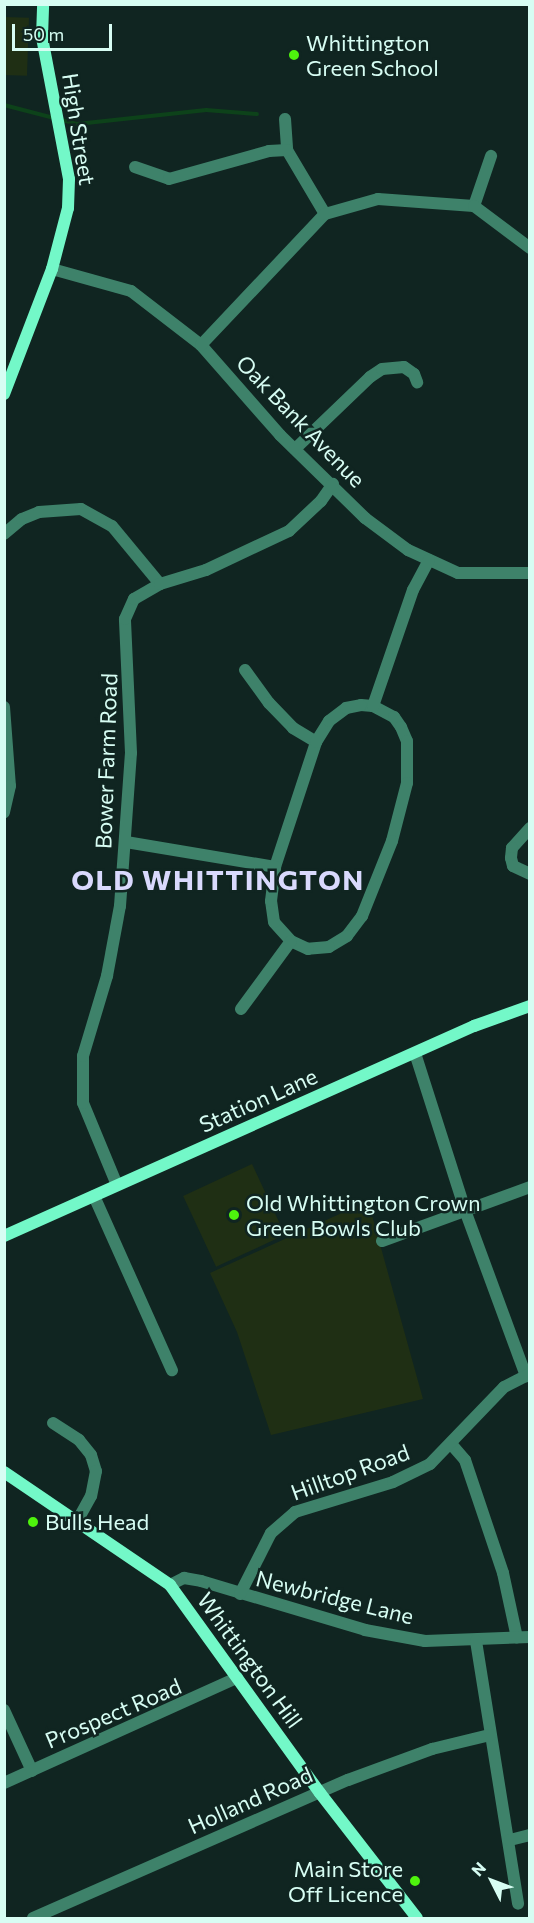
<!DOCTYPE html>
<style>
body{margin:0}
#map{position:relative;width:534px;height:1923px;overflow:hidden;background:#102521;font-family:Commissioner,sans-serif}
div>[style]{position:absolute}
.green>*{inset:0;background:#1f2f14;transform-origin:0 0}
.stream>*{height:4px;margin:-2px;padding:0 2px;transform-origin:2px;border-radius:2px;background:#0d421a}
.street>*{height:12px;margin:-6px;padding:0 6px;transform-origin:6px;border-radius:6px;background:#3e826a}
.secondary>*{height:12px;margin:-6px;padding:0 6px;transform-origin:6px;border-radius:6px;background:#73f8c8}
.dots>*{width:16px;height:16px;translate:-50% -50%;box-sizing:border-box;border:3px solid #102521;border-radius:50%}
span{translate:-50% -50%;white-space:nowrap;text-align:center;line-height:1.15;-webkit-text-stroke:5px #102521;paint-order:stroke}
.poi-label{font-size:22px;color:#d7fdf3}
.left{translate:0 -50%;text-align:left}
.right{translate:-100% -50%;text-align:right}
.street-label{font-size:22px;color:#d7fdf3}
.district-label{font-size:28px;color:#d9d9fd;font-weight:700;letter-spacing:1.5px}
.frame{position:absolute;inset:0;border:6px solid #d7fdf3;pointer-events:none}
.north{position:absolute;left:462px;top:1851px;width:60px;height:60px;-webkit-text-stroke:4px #102521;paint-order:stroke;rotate:312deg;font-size:16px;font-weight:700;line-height:24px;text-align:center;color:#d7fdf3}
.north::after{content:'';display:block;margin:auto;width:21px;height:27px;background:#d7fdf3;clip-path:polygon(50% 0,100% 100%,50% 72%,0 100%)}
.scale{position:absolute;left:12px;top:24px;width:100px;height:27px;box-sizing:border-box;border:3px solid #d7fdf3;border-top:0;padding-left:8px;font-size:18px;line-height:21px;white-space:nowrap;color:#d7fdf3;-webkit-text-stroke:4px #102521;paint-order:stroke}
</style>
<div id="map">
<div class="green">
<div style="left:5px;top:17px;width:24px;height:58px;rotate:2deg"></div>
<div style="left:252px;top:1164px;width:78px;height:76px;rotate:65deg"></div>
<div style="clip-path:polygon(368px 1201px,423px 1399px,271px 1435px,237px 1332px,210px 1273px)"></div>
</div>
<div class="stream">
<div style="left:4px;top:105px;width:75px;rotate:14.6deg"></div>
<div style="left:77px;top:124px;width:130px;rotate:-6.2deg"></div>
<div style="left:206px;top:110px;width:51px;rotate:4.5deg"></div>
</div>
<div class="street">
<div style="left:285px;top:119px;width:31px;rotate:86deg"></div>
<div style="left:287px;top:150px;width:74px;rotate:59.3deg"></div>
<div style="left:135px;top:167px;width:36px;rotate:19deg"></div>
<div style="left:169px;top:179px;width:104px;rotate:-15.6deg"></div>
<div style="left:269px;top:151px;width:18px;rotate:-3deg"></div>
<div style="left:474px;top:206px;width:53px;rotate:-71.2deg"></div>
<div style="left:52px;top:269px;width:82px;rotate:15.6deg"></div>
<div style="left:131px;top:291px;width:88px;rotate:37.6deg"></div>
<div style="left:201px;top:345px;width:120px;rotate:48.7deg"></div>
<div style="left:280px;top:435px;width:119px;rotate:44.3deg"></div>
<div style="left:365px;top:518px;width:54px;rotate:36.7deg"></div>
<div style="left:408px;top:550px;width:55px;rotate:24.7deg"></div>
<div style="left:458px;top:573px;width:72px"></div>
<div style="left:201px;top:345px;width:180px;rotate:-46.6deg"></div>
<div style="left:325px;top:214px;width:55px;rotate:-15.8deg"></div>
<div style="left:378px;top:199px;width:96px;rotate:4.2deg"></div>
<div style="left:474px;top:206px;width:70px;rotate:36.9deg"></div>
<div style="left:295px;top:449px;width:104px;rotate:-43.8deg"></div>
<div style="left:370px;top:377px;width:14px;rotate:-34deg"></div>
<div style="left:382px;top:369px;width:22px;rotate:-5deg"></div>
<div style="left:404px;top:367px;width:12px;rotate:35deg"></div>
<div style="left:414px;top:374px;width:9px;rotate:69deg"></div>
<div style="left:4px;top:534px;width:23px;rotate:-40deg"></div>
<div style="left:22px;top:519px;width:18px;rotate:-22deg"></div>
<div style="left:39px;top:512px;width:42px;rotate:-4.1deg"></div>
<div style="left:81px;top:509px;width:35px;rotate:29deg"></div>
<div style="left:112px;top:526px;width:75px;rotate:50.4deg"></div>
<div style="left:245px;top:670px;width:41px;rotate:54deg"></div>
<div style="left:269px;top:703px;width:35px;rotate:46deg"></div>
<div style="left:293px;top:728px;width:27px;rotate:31deg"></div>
<div style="left:361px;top:705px;width:12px;rotate:5deg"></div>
<div style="left:373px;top:706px;width:24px;rotate:28deg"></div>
<div style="left:394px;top:717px;width:12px;rotate:55deg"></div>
<div style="left:401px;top:727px;width:15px;rotate:67deg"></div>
<div style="left:407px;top:741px;width:42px;rotate:90deg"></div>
<div style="left:407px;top:783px;width:60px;rotate:104.5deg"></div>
<div style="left:392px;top:841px;width:81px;rotate:111.8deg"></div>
<div style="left:362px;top:916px;width:25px;rotate:127deg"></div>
<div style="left:347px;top:936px;width:21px;rotate:149deg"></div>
<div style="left:329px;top:947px;width:21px;rotate:175deg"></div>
<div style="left:308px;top:949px;width:19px;rotate:-155deg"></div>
<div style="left:291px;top:941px;width:25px;rotate:-132deg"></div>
<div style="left:274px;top:922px;width:21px;rotate:-98deg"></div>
<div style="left:271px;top:901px;width:34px;rotate:-83deg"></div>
<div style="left:275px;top:867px;width:132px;rotate:-71.8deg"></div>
<div style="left:316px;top:742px;width:25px;rotate:-58deg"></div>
<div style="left:329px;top:721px;width:21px;rotate:-37deg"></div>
<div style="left:346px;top:708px;width:15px;rotate:-11deg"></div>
<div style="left:373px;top:706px;width:123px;rotate:-71deg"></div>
<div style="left:413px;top:590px;width:34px;rotate:-62deg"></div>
<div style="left:4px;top:707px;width:79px;rotate:85.7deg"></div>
<div style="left:10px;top:786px;width:27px;rotate:103deg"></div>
<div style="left:530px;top:828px;width:27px;rotate:132deg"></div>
<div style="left:512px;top:848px;width:10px;rotate:96deg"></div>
<div style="left:511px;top:858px;width:8px;rotate:76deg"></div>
<div style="left:513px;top:866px;width:19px;rotate:25deg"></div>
<div style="left:126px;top:842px;width:151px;rotate:9.5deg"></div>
<div style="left:241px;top:1009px;width:84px;rotate:-53.7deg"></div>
<div style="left:415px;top:1053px;width:168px;rotate:72.3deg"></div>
<div style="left:466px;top:1213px;width:174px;rotate:69.8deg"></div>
<div style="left:117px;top:1185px;width:89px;rotate:-112.5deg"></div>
<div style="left:83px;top:1103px;width:47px;rotate:-90deg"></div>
<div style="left:83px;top:1056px;width:84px;rotate:-73.3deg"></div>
<div style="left:107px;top:976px;width:71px;rotate:-79.5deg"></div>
<div style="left:120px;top:906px;width:153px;rotate:-85.9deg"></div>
<div style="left:131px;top:753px;width:134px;rotate:-92.6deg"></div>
<div style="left:125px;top:619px;width:22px;rotate:-66deg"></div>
<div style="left:134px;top:599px;width:30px;rotate:-30deg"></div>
<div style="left:160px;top:584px;width:48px;rotate:-16.9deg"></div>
<div style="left:206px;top:570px;width:92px;rotate:-25.2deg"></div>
<div style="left:289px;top:531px;width:44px;rotate:-43.2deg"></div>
<div style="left:321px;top:501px;width:21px;rotate:-55deg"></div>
<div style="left:94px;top:1196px;width:191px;rotate:65.9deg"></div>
<div style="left:382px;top:1241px;width:158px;rotate:-20deg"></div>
<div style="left:53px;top:1423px;width:31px;rotate:33deg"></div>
<div style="left:79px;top:1440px;width:19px;rotate:51deg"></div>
<div style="left:91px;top:1455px;width:17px;rotate:73deg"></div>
<div style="left:96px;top:1471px;width:25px;rotate:101deg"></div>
<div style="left:91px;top:1496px;width:31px;rotate:119deg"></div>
<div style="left:452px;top:1445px;width:20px;rotate:49deg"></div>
<div style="left:465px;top:1460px;width:119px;rotate:71.4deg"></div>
<div style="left:503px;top:1573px;width:66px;rotate:77.8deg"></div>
<div style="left:170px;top:1585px;width:16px;rotate:-27deg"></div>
<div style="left:184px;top:1578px;width:17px;rotate:10deg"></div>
<div style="left:201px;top:1581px;width:171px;rotate:16.6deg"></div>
<div style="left:365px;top:1630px;width:61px;rotate:10.4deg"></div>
<div style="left:425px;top:1641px;width:105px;rotate:-2.2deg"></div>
<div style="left:240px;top:1594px;width:68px;rotate:-63.1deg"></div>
<div style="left:271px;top:1533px;width:32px;rotate:-41deg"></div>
<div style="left:295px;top:1512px;width:102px;rotate:-17deg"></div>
<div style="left:393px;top:1482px;width:41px;rotate:-25.9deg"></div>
<div style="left:430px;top:1464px;width:107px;rotate:-46.1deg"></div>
<div style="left:504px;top:1387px;width:29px;rotate:-27deg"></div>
<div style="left:476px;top:1641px;width:266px;rotate:80.9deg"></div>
<div style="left:4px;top:1710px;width:67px;rotate:65.3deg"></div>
<div style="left:4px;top:1783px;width:256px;rotate:-24.3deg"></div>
<div style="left:510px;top:1840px;width:21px;rotate:-14deg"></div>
<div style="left:33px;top:1918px;width:344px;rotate:-23.7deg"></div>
<div style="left:348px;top:1780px;width:90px;rotate:-20.3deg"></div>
<div style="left:432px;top:1749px;width:60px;rotate:-13.6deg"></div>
</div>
<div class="secondary">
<div style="left:4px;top:394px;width:134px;rotate:-69deg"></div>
<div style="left:52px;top:269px;width:63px;rotate:-75.3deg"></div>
<div style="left:68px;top:208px;width:29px;rotate:-88deg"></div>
<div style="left:69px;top:179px;width:145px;rotate:-100.8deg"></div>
<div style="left:42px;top:37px;width:33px;rotate:-88deg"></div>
<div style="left:4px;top:1236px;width:515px;rotate:-24.08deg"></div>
<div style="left:474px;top:1026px;width:59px;rotate:-19.7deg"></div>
<div style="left:4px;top:1472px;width:201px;rotate:34.2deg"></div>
<div style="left:170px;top:1585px;width:256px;rotate:54.2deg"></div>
<div style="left:320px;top:1793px;width:158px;rotate:52.2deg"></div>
</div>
<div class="dots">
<div style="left:294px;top:55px;background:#4ef30d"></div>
<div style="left:234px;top:1215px;background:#4ef30d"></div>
<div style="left:33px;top:1522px;background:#4ef30d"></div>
<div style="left:415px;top:1881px;background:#4ef30d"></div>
</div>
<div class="poi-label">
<span class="left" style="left:306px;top:55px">Whittington<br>Green School</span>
<span class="left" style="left:246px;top:1215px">Old Whittington Crown<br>Green Bowls Club</span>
<span class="left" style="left:45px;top:1522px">Bulls Head</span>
<span class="right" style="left:403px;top:1881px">Main Store<br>Off Licence</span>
</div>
<div class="street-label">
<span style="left:79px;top:129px;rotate:81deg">High Street</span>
<span style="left:301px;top:421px;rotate:46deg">Oak Bank Avenue</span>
<span style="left:106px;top:761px;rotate:-88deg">Bower Farm Road</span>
<span style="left:258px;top:1100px;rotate:-24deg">Station Lane</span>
<span style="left:350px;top:1472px;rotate:-20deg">Hilltop Road</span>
<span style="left:335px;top:1597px;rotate:14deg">Newbridge Lane</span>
<span style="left:250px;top:1660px;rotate:54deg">Whittington Hill</span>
<span style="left:113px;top:1713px;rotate:-23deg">Prospect Road</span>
<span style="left:250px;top:1800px;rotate:-24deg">Holland Road</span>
</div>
<div class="district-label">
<span style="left:218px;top:879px">OLD WHITTINGTON</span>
</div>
<div class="frame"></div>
<div class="north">N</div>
<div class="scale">50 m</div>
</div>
